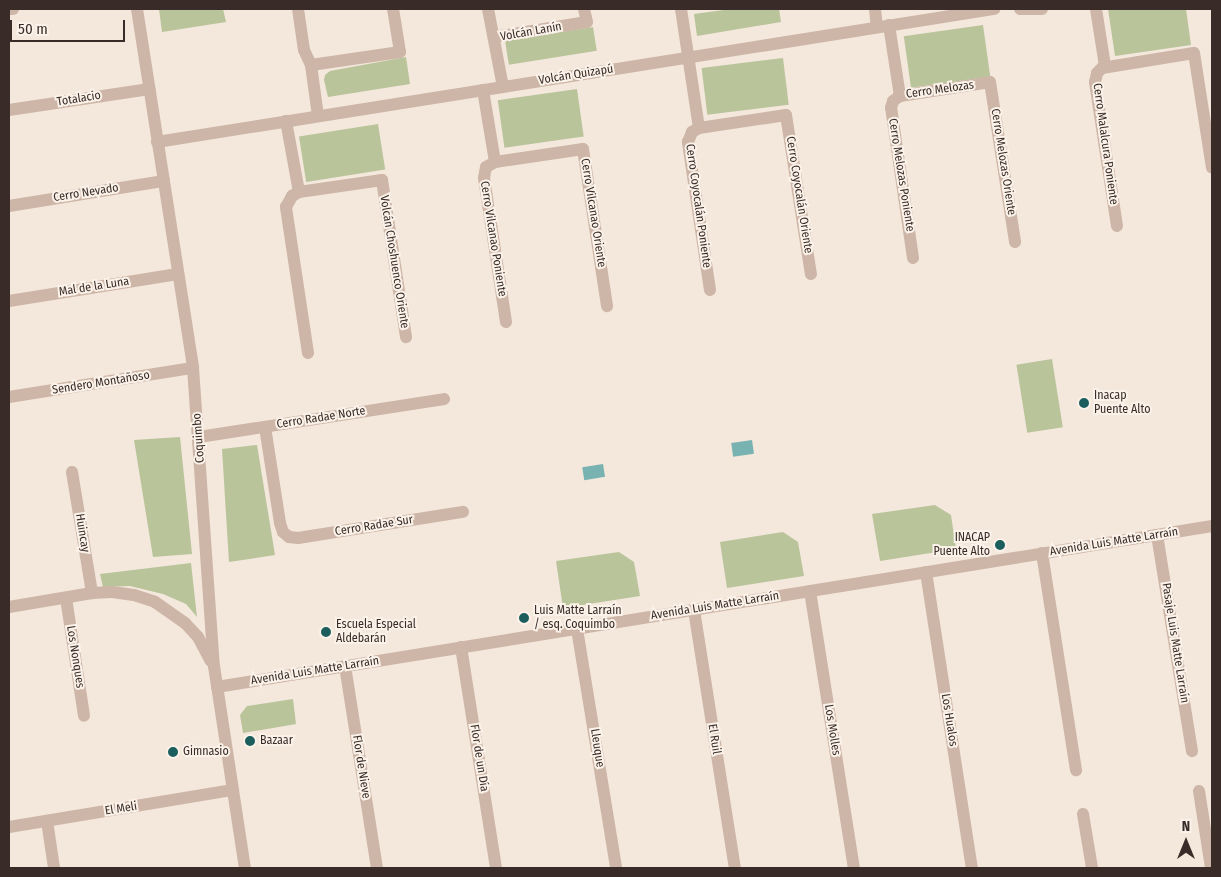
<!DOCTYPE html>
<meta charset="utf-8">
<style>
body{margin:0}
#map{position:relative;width:1221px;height:877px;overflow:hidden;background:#f4e7dc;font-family:"Fira Sans Condensed",sans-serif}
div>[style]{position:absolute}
.green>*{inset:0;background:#b9c49b;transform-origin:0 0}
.water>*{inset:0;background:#79b3b1;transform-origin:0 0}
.minor>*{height:12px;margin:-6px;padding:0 6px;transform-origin:6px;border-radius:6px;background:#cdb6a7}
.tertiary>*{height:12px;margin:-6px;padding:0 6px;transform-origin:6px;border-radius:6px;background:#cdb6a7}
.dots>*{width:14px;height:14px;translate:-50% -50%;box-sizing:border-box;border:2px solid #fbf2e9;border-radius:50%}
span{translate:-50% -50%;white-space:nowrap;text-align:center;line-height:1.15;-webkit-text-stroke:4px #fbf2e9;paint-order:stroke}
.street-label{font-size:12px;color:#392c28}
.poi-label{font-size:12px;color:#392c28}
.left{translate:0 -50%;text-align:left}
.right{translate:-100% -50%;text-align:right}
.frame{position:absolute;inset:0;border:10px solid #392c28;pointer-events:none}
.north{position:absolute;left:1161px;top:817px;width:50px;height:50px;-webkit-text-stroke:4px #fbf2e9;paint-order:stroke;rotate:0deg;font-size:14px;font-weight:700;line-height:20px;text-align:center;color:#392c28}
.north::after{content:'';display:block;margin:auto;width:18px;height:22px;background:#392c28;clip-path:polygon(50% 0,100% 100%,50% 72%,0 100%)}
.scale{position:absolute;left:10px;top:20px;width:115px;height:22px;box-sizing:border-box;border:2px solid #392c28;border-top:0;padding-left:6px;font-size:15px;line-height:18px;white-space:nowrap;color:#392c28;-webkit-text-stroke:4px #fbf2e9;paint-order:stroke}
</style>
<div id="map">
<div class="green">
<div style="clip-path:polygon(159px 9px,223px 9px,226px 22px,162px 32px)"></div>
<div style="clip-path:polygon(731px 9px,779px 9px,781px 22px,697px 36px,694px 14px)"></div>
<div style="clip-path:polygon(1108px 9px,1186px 9px,1191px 45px,1115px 56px)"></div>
<div style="left:983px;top:25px;width:52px;height:80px;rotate:82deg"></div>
<div style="left:593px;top:27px;width:24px;height:89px;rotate:81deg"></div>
<div style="clip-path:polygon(406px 57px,410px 84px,328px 97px,324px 80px,325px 75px,330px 71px)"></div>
<div style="left:783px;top:58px;width:47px;height:82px;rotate:83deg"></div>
<div style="left:577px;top:89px;width:48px;height:80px;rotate:82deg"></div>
<div style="left:378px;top:124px;width:46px;height:80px;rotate:81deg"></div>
<div style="left:1052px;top:359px;width:69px;height:36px;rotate:81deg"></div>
<div style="clip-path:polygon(180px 437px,192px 554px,153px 557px,134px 440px)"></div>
<div style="clip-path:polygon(257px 445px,275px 555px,229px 562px,222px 449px)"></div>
<div style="clip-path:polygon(935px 505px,951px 515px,956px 549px,880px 561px,872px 514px)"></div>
<div style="clip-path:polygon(783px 532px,798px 542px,804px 576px,727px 588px,720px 542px)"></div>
<div style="clip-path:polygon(619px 552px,634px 562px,640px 596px,563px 608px,556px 561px)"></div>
<div style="clip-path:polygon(191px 563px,197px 617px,186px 604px,163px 594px,130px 586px,103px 587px,100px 574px)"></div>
<div style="clip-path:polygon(293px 699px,296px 724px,243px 733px,240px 715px,247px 706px)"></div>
</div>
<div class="water">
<div style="left:752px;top:440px;width:14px;height:21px;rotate:82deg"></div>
<div style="left:603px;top:464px;width:13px;height:21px;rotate:81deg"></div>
</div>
<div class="minor">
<div style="left:9px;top:9px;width:4px"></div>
<div style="left:298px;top:9px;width:41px;rotate:81.7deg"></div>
<div style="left:304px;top:50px;width:17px;rotate:65deg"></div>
<div style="left:311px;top:65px;width:51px;rotate:82.2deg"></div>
<div style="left:488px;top:9px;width:79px;rotate:79.1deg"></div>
<div style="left:681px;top:9px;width:120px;rotate:81.4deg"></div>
<div style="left:875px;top:9px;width:18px;rotate:84deg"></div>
<div style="left:1020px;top:9px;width:22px"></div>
<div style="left:1096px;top:9px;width:58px;rotate:81deg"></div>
<div style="left:889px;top:25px;width:72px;rotate:81.2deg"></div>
<div style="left:495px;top:37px;width:93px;rotate:-9.3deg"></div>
<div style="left:587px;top:22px;width:13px;rotate:-103deg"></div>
<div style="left:311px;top:65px;width:90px;rotate:-8.3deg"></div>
<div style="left:400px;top:52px;width:44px;rotate:-99.2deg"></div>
<div style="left:483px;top:90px;width:73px;rotate:80.5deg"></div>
<div style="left:9px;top:110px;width:142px;rotate:-8.5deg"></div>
<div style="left:286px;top:121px;width:72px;rotate:79.6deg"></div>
<div style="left:157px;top:142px;width:848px;rotate:-9.03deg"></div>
<div style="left:9px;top:206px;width:157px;rotate:-9.2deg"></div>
<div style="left:1117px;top:226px;width:146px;rotate:-98.7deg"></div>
<div style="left:1095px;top:82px;width:9px;rotate:-77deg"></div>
<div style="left:1097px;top:73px;width:7px;rotate:-45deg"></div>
<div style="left:1102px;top:68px;width:93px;rotate:-9.3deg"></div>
<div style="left:1194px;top:53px;width:116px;rotate:81.1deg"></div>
<div style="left:913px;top:258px;width:152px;rotate:-98.3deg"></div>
<div style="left:891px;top:108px;width:7px;rotate:-74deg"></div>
<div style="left:893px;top:101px;width:9px;rotate:-36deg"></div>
<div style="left:900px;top:96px;width:91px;rotate:-8.8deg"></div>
<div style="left:990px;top:82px;width:162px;rotate:81.1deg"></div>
<div style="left:710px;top:290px;width:150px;rotate:-98.5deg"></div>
<div style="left:688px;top:142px;width:11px;rotate:-68deg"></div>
<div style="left:692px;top:132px;width:8px;rotate:-30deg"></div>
<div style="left:699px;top:128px;width:88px;rotate:-8.5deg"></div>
<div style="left:786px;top:115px;width:161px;rotate:81.1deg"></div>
<div style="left:9px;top:301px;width:171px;rotate:-9.1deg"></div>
<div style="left:506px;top:322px;width:146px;rotate:-98.7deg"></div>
<div style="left:484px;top:178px;width:11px;rotate:-80deg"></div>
<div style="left:486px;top:167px;width:10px;rotate:-29deg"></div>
<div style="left:495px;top:162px;width:89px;rotate:-8.4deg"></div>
<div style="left:583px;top:149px;width:159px;rotate:81.3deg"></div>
<div style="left:308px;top:353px;width:148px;rotate:-98.6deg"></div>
<div style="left:286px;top:207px;width:13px;rotate:-61deg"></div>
<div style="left:292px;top:196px;width:8px;rotate:-30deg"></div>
<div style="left:299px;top:192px;width:84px;rotate:-8.2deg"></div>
<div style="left:382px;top:180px;width:159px;rotate:81.3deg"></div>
<div style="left:9px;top:397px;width:186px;rotate:-9deg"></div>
<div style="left:265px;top:427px;width:97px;rotate:81.1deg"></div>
<div style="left:280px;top:523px;width:9px;rotate:72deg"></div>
<div style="left:283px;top:532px;width:8px;rotate:40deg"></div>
<div style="left:289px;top:537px;width:9px;rotate:6deg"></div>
<div style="left:298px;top:538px;width:167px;rotate:-9deg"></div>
<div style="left:199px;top:437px;width:248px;rotate:-8.8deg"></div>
<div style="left:72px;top:472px;width:123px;rotate:80.6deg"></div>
<div style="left:1157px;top:535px;width:219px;rotate:80.8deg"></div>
<div style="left:1042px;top:553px;width:220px;rotate:81.1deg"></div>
<div style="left:926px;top:572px;width:300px;rotate:81.2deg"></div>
<div style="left:810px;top:591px;width:280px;rotate:81deg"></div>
<div style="left:66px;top:598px;width:119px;rotate:81.3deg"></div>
<div style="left:694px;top:610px;width:261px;rotate:81deg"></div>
<div style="left:577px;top:629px;width:242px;rotate:80.7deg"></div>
<div style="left:461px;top:647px;width:224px;rotate:81deg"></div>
<div style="left:345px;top:666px;width:205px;rotate:81deg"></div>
<div style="left:1199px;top:791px;width:78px;rotate:81.1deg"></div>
<div style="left:1083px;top:814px;width:55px;rotate:80.5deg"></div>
<div style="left:47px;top:821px;width:48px;rotate:81.5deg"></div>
<div style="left:9px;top:827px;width:227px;rotate:-9.4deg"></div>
</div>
<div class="tertiary">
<div style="left:137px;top:9px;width:363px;rotate:81.1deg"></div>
<div style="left:193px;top:368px;width:299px;rotate:86deg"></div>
<div style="left:214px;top:666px;width:204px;rotate:81.3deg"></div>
<div style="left:9px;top:607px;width:84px;rotate:-9.6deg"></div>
<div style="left:92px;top:593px;width:20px;rotate:-3deg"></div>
<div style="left:112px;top:592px;width:22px;rotate:8deg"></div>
<div style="left:134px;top:595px;width:22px;rotate:18deg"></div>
<div style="left:155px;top:602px;width:37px;rotate:35deg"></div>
<div style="left:185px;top:623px;width:19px;rotate:47deg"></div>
<div style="left:198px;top:637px;width:27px;rotate:62deg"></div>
<div style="left:217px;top:687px;width:1008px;rotate:-9.19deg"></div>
</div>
<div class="dots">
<div style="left:1084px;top:403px;background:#1b5e5d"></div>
<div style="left:1000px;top:545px;background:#1b5e5d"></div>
<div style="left:524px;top:618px;background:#1b5e5d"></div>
<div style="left:326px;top:632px;background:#1b5e5d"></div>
<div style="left:250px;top:741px;background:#1b5e5d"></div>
<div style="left:173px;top:752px;background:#1b5e5d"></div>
</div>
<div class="street-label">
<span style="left:531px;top:32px;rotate:-10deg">Volcán Lanín</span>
<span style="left:576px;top:75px;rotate:-9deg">Volcán Quizapú</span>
<span style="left:940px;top:90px;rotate:-8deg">Cerro Melozas</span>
<span style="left:79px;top:99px;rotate:-9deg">Totalacio</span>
<span style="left:1105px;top:144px;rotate:82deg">Cerro Malalcura Poniente</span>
<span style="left:1003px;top:162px;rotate:81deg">Cerro Melozas Oriente</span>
<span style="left:901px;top:175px;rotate:81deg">Cerro Melozas Poniente</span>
<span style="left:86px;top:193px;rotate:-9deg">Cerro Nevado</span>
<span style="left:799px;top:195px;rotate:81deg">Cerro Coyocalán Oriente</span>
<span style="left:698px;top:206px;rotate:82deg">Cerro Coyocalán Poniente</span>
<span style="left:593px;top:213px;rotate:81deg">Cerro Vilcanao Oriente</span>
<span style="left:493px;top:239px;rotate:81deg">Cerro Vilcanao Poniente</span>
<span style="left:394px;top:262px;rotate:81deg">Volcán Choshuenco Oriente</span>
<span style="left:94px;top:287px;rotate:-9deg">Mal de la Luna</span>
<span style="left:101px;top:383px;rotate:-9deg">Sendero Montañoso</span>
<span style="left:321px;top:418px;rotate:-9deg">Cerro Radae Norte</span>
<span style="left:199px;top:438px;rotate:-94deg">Coquimbo</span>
<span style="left:374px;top:526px;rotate:-9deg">Cerro Radae Sur</span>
<span style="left:82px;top:533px;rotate:81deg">Huincay</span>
<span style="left:1114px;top:542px;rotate:-9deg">Avenida Luis Matte Larraín</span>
<span style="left:715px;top:606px;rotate:-9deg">Avenida Luis Matte Larraín</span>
<span style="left:1175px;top:643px;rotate:81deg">Pasaje Luis Matte Larraín</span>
<span style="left:75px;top:657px;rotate:81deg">Los Nonques</span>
<span style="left:315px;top:671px;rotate:-9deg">Avenida Luis Matte Larraín</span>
<span style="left:949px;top:720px;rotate:81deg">Los Hualos</span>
<span style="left:832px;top:730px;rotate:81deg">Los Molles</span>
<span style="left:714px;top:739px;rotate:81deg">El Ruil</span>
<span style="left:597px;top:748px;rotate:81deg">Lleuque</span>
<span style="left:479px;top:758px;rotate:81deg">Flor de un Día</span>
<span style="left:361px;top:767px;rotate:81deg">Flor de Nieve</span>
<span style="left:121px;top:809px;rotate:-9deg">El Meli</span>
</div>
<div class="poi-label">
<span class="left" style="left:1094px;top:403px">Inacap<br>Puente Alto</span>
<span class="right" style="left:990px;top:545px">INACAP<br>Puente Alto</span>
<span class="left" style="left:534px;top:618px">Luis Matte Larraín<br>/ esq. Coquimbo</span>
<span class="left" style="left:336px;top:632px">Escuela Especial<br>Aldebarán</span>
<span class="left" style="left:260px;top:741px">Bazaar</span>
<span class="left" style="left:183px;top:752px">Gimnasio</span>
</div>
<div class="frame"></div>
<div class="north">N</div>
<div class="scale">50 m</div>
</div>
